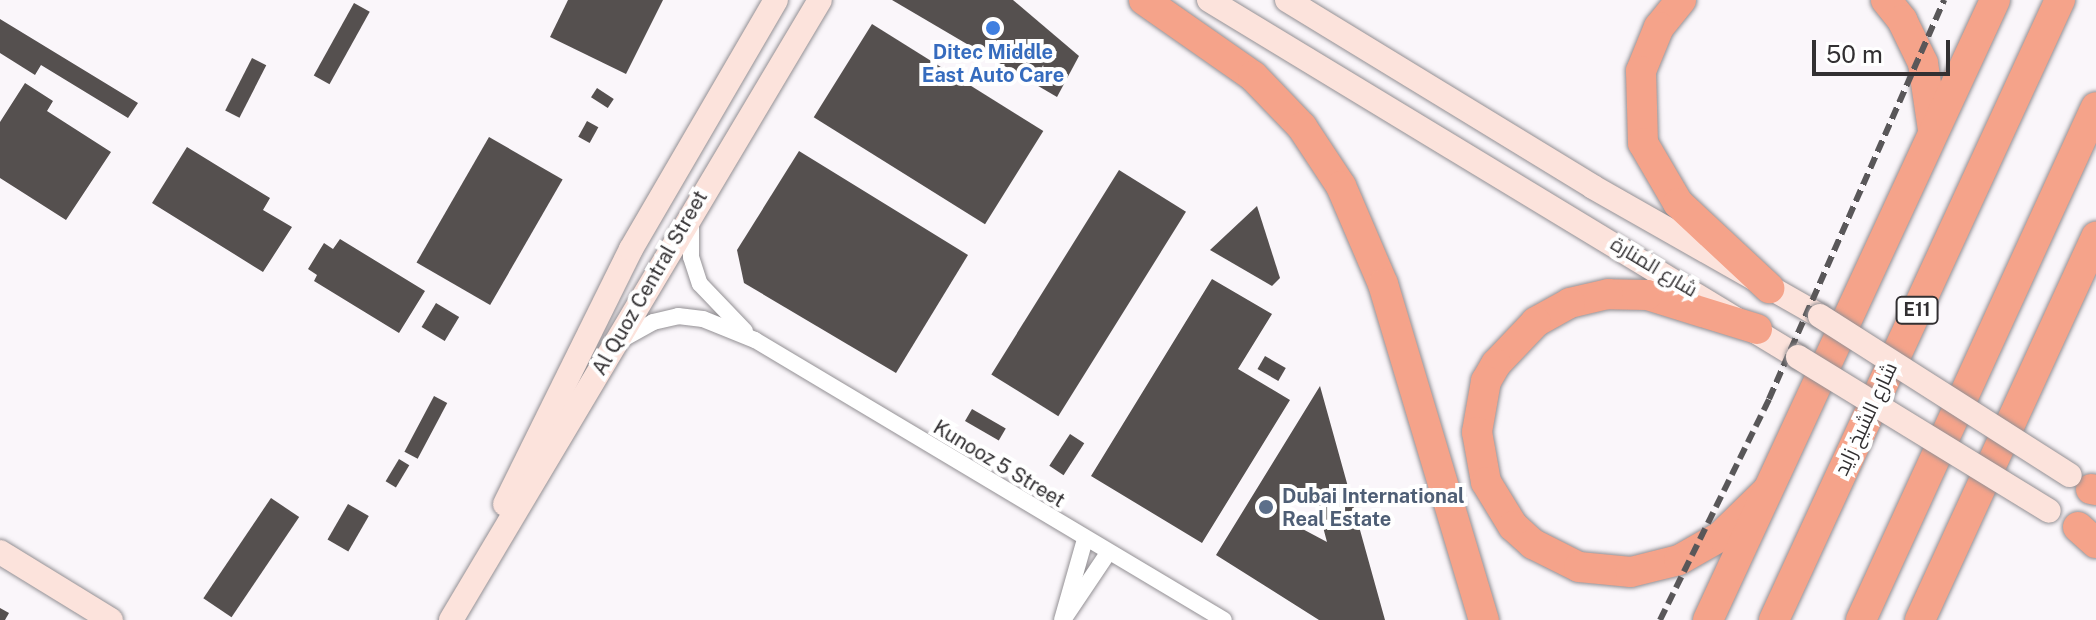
<!DOCTYPE html>
<meta charset="utf-8">
<style>
body{margin:0}
#map{position:relative;width:2096px;height:620px;overflow:hidden;background:#faf6fa;font-family:"Public Sans",Cairo,sans-serif}
div>[style]{position:absolute}
.building>*{inset:0;background:#55504f;transform-origin:0 0}
.roads{filter:drop-shadow(0 0 2px #939094) drop-shadow(0 0 2px #939094)}
.street>*{height:16px;margin:-8px;padding:0 8px;transform-origin:8px;border-radius:8px;background:#fff}
.secondary>*{height:24px;margin:-12px;padding:0 12px;transform-origin:12px;border-radius:12px;background:#fce3dc}
.highway>*{height:30px;margin:-15px;padding:0 15px;transform-origin:15px;border-radius:15px;background:#f5a38a}
.rail>*{height:6px;margin-top:-3px;transform-origin:0;background:repeating-linear-gradient(90deg,#595759 0 12px,transparent 0 18px)}
.bridges{filter:drop-shadow(0 0 2px #939094) drop-shadow(0 0 2px #939094)}
.secondary-bridge>*{height:24px;margin:-12px;padding:0 12px;transform-origin:12px;border-radius:12px;background:#fce3dc}
.dots>*{width:22px;height:22px;translate:-50% -50%;box-sizing:border-box;border:4px solid #fff;border-radius:50%}
span{translate:-50% -50%;white-space:nowrap;text-align:center;line-height:1.15;-webkit-text-stroke:8px #fff;paint-order:stroke}
.shield-label span{padding:2px 6px;background:#fff;border:2px solid;border-radius:6px;-webkit-text-stroke-width:0}
.shield-label{font-size:18px;color:#323032;font-weight:700}
.shop-label{font-size:20px;color:#366cbe;font-weight:700}
.street-label{font-size:20px;color:#323032}
.service-label{font-size:20px;color:#4e5e75;font-weight:700}
.left{translate:0 -50%;text-align:left}
.scale{position:absolute;left:1812px;top:40px;width:138px;height:36px;box-sizing:border-box;border:4px solid #323032;border-top:0;padding-left:10px;font-size:24px;line-height:28px;white-space:nowrap;color:#323032;-webkit-text-stroke:6px #fff;paint-order:stroke}
</style>
<div id="map">
<div class="building">
<div style="clip-path:polygon(568px 0,663px 0,626px 74px,550px 37px)"></div>
<div style="clip-path:polygon(892px 0,1013px 0,1079px 56px,1057px 97px)"></div>
<div style="left:354px;top:3px;width:18px;height:83px;rotate:29deg"></div>
<div style="clip-path:polygon(0 19px,138px 103px,128px 118px,41px 65px,35px 75px,0 53px)"></div>
<div style="left:872px;top:24px;width:202px;height:110px;rotate:32deg"></div>
<div style="left:252px;top:58px;width:16px;height:59px;rotate:27deg"></div>
<div style="clip-path:polygon(25px 83px,53px 101px,47px 111px,111px 152px,66px 220px,0 178px,0 122px)"></div>
<div style="left:597px;top:88px;width:20px;height:11px;rotate:33deg"></div>
<div style="left:587px;top:121px;width:13px;height:18px;rotate:29deg"></div>
<div style="left:489px;top:137px;width:85px;height:145px;rotate:30deg"></div>
<div style="clip-path:polygon(187px 147px,270px 198px,263px 210px,292px 227px,263px 272px,152px 203px)"></div>
<div style="clip-path:polygon(799px 151px,968px 255px,896px 373px,744px 283px,737px 250px)"></div>
<div style="left:1119px;top:170px;width:79px;height:241px;rotate:32deg"></div>
<div style="clip-path:polygon(1257px 206px,1280px 278px,1272px 286px,1210px 250px)"></div>
<div style="clip-path:polygon(340px 239px,425px 291px,399px 333px,314px 281px,317px 275px,308px 269px,324px 243px,333px 249px)"></div>
<div style="clip-path:polygon(1212px 279px,1272px 314px,1238px 369px,1290px 400px,1202px 543px,1091px 476px)"></div>
<div style="left:436px;top:303px;width:27px;height:28px;rotate:31deg"></div>
<div style="left:1265px;top:356px;width:24px;height:15px;rotate:30deg"></div>
<div style="clip-path:polygon(evenodd,1320px 386px,1385px 620px,1319px 620px,1216px 555px,1320px 386px,1296px 489px,1315px 497px,1327px 542px,1280px 517px,1296px 489px)"></div>
<div style="left:434px;top:396px;width:15px;height:63px;rotate:28deg"></div>
<div style="left:972px;top:409px;width:39px;height:14px;rotate:30deg"></div>
<div style="left:1070px;top:434px;width:17px;height:38px;rotate:33deg"></div>
<div style="left:399px;top:459px;width:12px;height:26px;rotate:31deg"></div>
<div style="left:271px;top:498px;width:34px;height:121px;rotate:34deg"></div>
<div style="left:348px;top:504px;width:24px;height:41px;rotate:30deg"></div>
<div style="clip-path:polygon(0 608px,9px 613px,5px 620px,0 620px)"></div>
</div>
<div class="roads">
<div class="street">
<div style="left:691px;top:222px;width:35px;rotate:90deg"></div>
<div style="left:691px;top:257px;width:28px;rotate:72deg"></div>
<div style="left:700px;top:284px;width:65px;rotate:46.2deg"></div>
<div style="left:621px;top:340px;width:37px;rotate:-29deg"></div>
<div style="left:653px;top:322px;width:26px;rotate:-13deg"></div>
<div style="left:678px;top:316px;width:25px;rotate:7deg"></div>
<div style="left:703px;top:319px;width:56px;rotate:22deg"></div>
<div style="left:755px;top:340px;width:546px;rotate:30.84deg"></div>
<div style="left:1062px;top:620px;width:84px;rotate:-74.1deg"></div>
<div style="left:1063px;top:620px;width:81px;rotate:-56.1deg"></div>
</div>
<div class="secondary">
<div style="left:1209px;top:0;width:689px;rotate:31.22deg"></div>
<div style="left:1287px;top:0;width:359px;rotate:31.4deg"></div>
<div style="left:1593px;top:187px;width:261px;rotate:29.6deg"></div>
<div style="left:505px;top:504px;width:284px;rotate:-63.7deg"></div>
<div style="left:631px;top:249px;width:288px;rotate:-59.8deg"></div>
<div style="left:0;top:552px;width:130px;rotate:31.5deg"></div>
<div style="left:451px;top:620px;width:721px;rotate:-59.24deg"></div>
</div>
<div class="highway">
<div style="left:1144px;top:0;width:133px;rotate:34.9deg"></div>
<div style="left:1253px;top:76px;width:71px;rotate:46.1deg"></div>
<div style="left:1302px;top:127px;width:71px;rotate:56.5deg"></div>
<div style="left:1341px;top:186px;width:107px;rotate:66.8deg"></div>
<div style="left:1383px;top:284px;width:351px;rotate:73.3deg"></div>
<div style="left:1681px;top:0;width:35px;rotate:129deg"></div>
<div style="left:1659px;top:27px;width:48px;rotate:112.2deg"></div>
<div style="left:1641px;top:71px;width:72px;rotate:88.4deg"></div>
<div style="left:1643px;top:143px;width:69px;rotate:59.7deg"></div>
<div style="left:1678px;top:203px;width:125px;rotate:43deg"></div>
<div style="left:1886px;top:0;width:26px;rotate:51deg"></div>
<div style="left:1902px;top:20px;width:48px;rotate:64deg"></div>
<div style="left:1923px;top:63px;width:68px;rotate:81.5deg"></div>
<div style="left:1757px;top:329px;width:115px;rotate:-162.8deg"></div>
<div style="left:1647px;top:295px;width:39px;rotate:-179deg"></div>
<div style="left:1608px;top:294px;width:39px;rotate:167deg"></div>
<div style="left:1570px;top:303px;width:39px;rotate:151deg"></div>
<div style="left:1536px;top:322px;width:58px;rotate:133.6deg"></div>
<div style="left:1496px;top:364px;width:20px;rotate:120deg"></div>
<div style="left:1486px;top:381px;width:52px;rotate:100deg"></div>
<div style="left:1477px;top:432px;width:51px;rotate:79.8deg"></div>
<div style="left:1486px;top:482px;width:52px;rotate:58.5deg"></div>
<div style="left:1513px;top:526px;width:27px;rotate:42deg"></div>
<div style="left:1533px;top:544px;width:51px;rotate:26.6deg"></div>
<div style="left:1579px;top:567px;width:52px;rotate:5.5deg"></div>
<div style="left:1631px;top:572px;width:49px;rotate:-14deg"></div>
<div style="left:1679px;top:560px;width:48px;rotate:-29.7deg"></div>
<div style="left:1721px;top:536px;width:64px;rotate:-44.4deg"></div>
<div style="left:2091px;top:489px;width:5px;rotate:11deg"></div>
<div style="left:2078px;top:527px;width:24px;rotate:42deg"></div>
<div style="left:1708px;top:620px;width:683px;rotate:-65.16deg"></div>
<div style="left:1774px;top:620px;width:683px;rotate:-65.24deg"></div>
<div style="left:1861px;top:620px;width:564px;rotate:-65.39deg"></div>
<div style="left:1920px;top:620px;width:422px;rotate:-65.3deg"></div>
</div>
</div>
<div class="rail">
<div style="left:1660px;top:620px;width:246px;rotate:-63.7deg"></div>
<div style="left:1769px;top:399px;width:436px;rotate:-66.3deg"></div>
</div>
<div class="bridges">
<div class="secondary-bridge">
<div style="left:1820px;top:316px;width:296px;rotate:32.5deg"></div>
<div style="left:1798px;top:357px;width:294px;rotate:31.5deg"></div>
</div>
</div>
<div class="dots">
<div style="left:993px;top:28px;background:#3f7fe0"></div>
<div style="left:1266px;top:507px;background:#5c6f8a"></div>
</div>
<div class="shield-label">
<span style="left:1917px;top:310px">E11</span>
</div>
<div class="shop-label">
<span style="left:993px;top:64px">Ditec Middle<br>East Auto Care</span>
</div>
<div class="street-label">
<span style="left:1654px;top:267px;rotate:31deg">شارع المنارة</span>
<span style="left:650px;top:283px;rotate:-60deg">Al Quoz Central Street</span>
<span style="left:1866px;top:419px;rotate:-65deg">شارع الشيخ زايد</span>
<span style="left:999px;top:464px;rotate:31deg">Kunooz 5 Street</span>
</div>
<div class="service-label">
<span class="left" style="left:1282px;top:508px">Dubai International<br>Real Estate</span>
</div>
<div class="scale">50 m</div>
</div>
